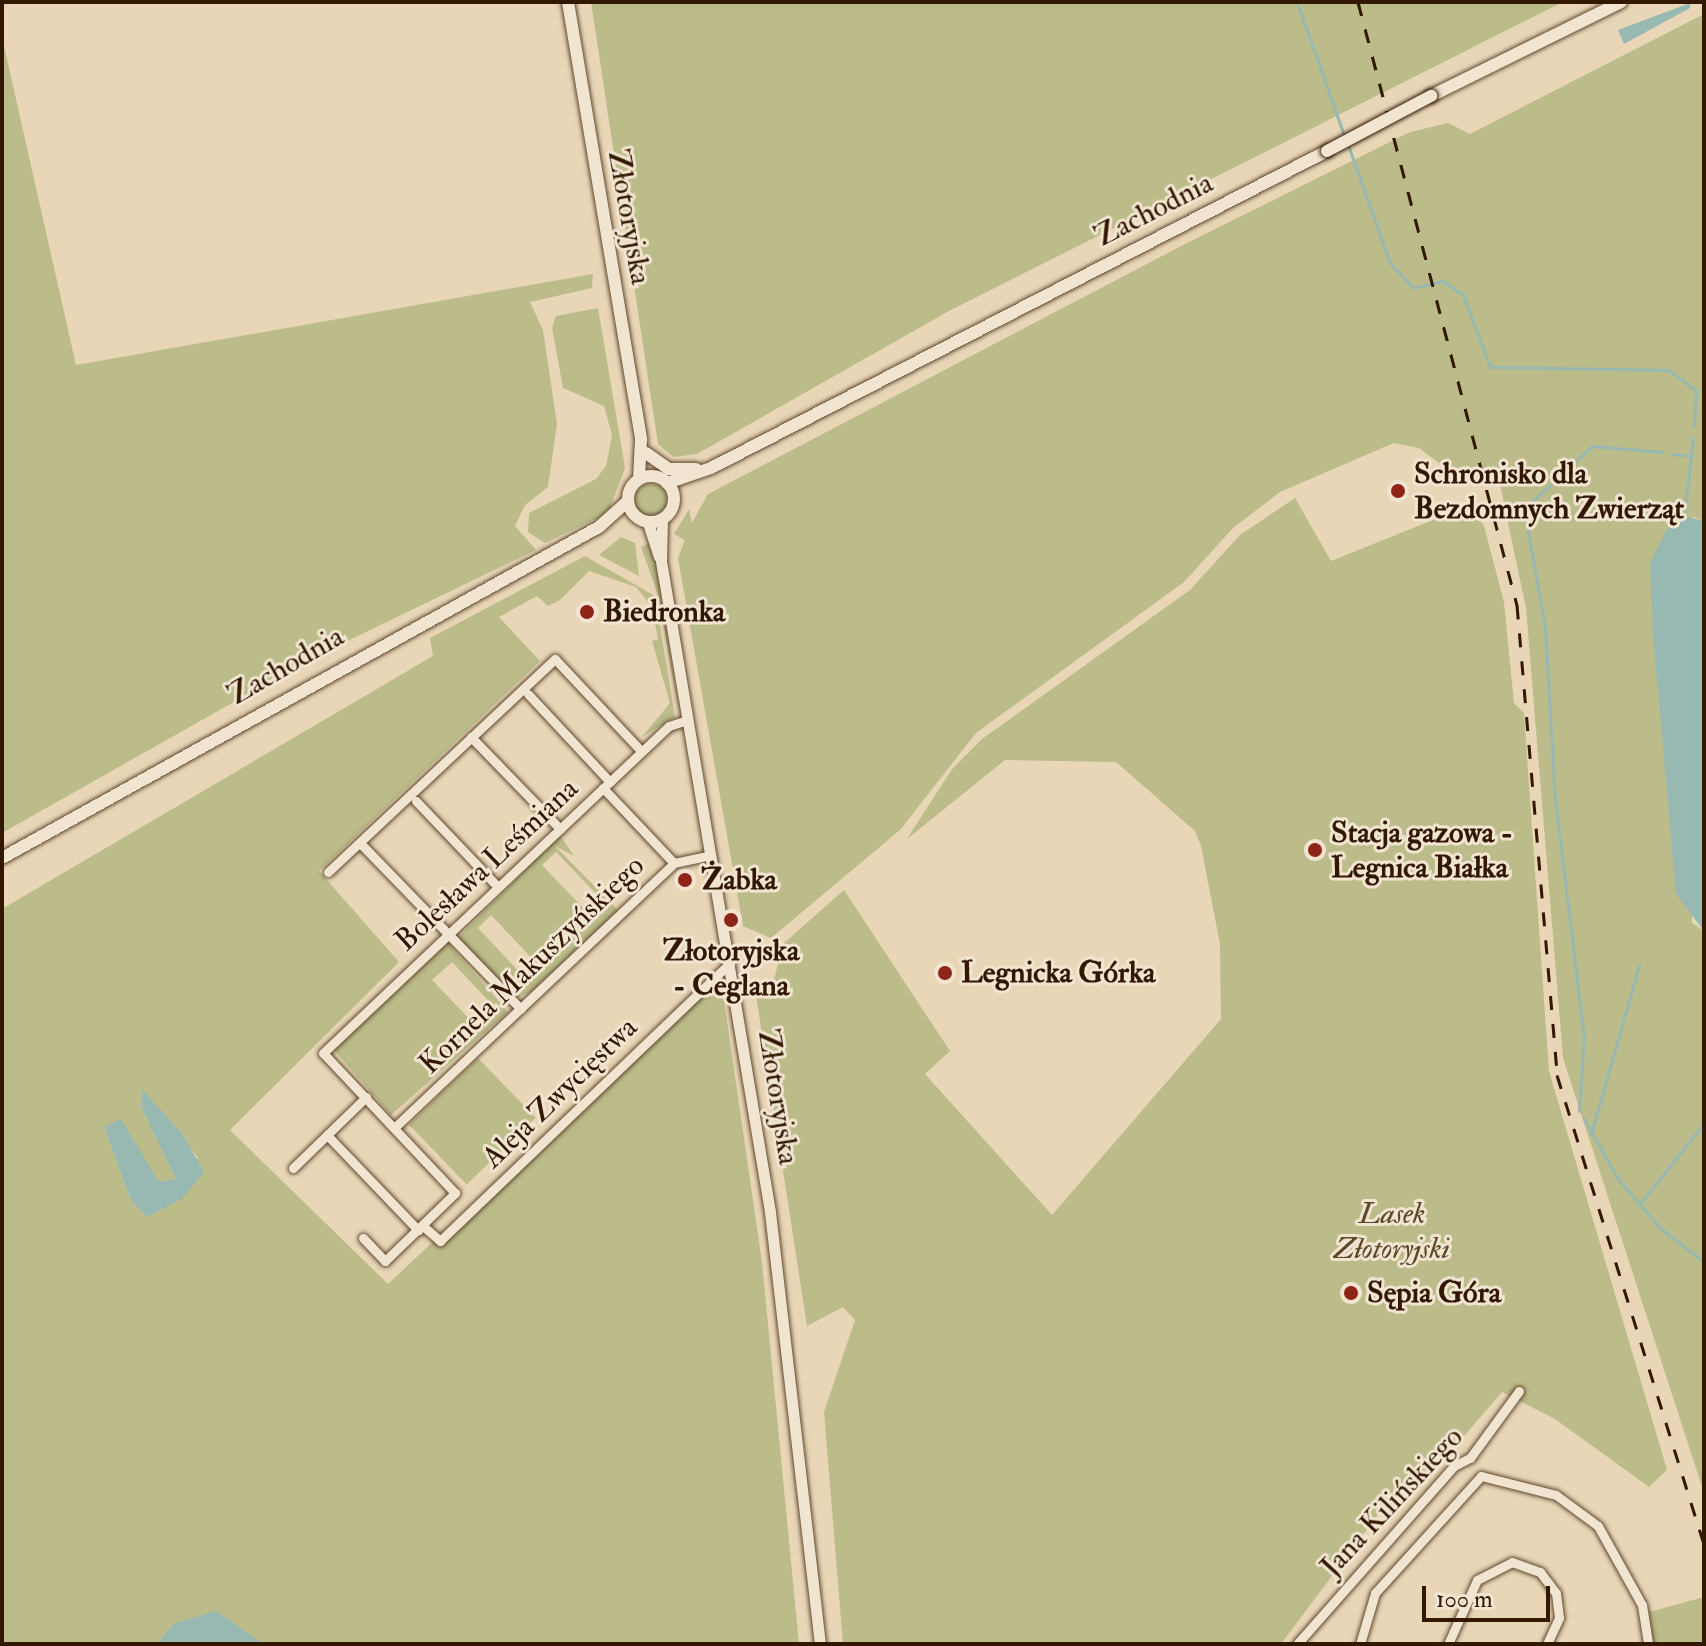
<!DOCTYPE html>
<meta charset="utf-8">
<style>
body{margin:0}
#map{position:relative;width:1706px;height:1646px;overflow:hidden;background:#e9d6b7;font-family:"IM FELL Double Pica",serif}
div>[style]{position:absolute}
.green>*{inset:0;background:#bbbc8a;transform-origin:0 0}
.round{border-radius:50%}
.water>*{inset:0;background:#97b9b2}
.stream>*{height:3px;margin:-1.5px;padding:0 1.5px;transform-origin:1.5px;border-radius:1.5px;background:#97b9b2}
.roads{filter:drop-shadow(0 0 2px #60482e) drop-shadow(0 0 2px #60482e)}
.minor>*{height:9px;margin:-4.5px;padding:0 4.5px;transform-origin:4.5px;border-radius:4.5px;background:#f1e4d0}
.tertiary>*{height:11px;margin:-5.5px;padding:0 5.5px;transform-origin:5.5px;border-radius:5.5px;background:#f1e4d0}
.secondary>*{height:12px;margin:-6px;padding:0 6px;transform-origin:6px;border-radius:6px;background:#f1e4d0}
.secondary>.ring{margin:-6px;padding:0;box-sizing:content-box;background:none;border:12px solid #f1e4d0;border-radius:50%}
.rail>*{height:3px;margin-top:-1.5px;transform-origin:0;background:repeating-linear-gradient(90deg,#321801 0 14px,transparent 0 28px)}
.bridges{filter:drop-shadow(0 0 2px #321801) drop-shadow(0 0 2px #321801)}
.secondary-bridge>*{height:12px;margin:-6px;padding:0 6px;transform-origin:6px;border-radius:6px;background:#f1e4d0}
.dots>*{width:22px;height:22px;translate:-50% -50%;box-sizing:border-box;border:4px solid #f1e4d0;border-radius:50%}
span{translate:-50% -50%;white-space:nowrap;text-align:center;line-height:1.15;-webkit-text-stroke:6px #f1e4d0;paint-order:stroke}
.street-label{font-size:30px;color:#321801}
.poi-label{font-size:30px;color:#321801;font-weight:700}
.left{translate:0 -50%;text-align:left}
.park-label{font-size:30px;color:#5b492a;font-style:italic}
.frame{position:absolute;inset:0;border:4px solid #321801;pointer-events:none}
.scale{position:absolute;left:1422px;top:1586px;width:128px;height:36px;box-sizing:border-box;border:4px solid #321801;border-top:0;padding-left:10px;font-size:24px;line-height:28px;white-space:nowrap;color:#321801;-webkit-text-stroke:6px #f1e4d0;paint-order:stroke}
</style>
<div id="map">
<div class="green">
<div style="clip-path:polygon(591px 2px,1563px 2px,949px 311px,697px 454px,673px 457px,658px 444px)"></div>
<div style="clip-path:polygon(1704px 14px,1704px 521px,1693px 517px,1692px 923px,1704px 931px,1704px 1493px,1563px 1058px,1526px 608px,1499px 480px,1467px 484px,1419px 448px,1394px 443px,1280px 492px,1233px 528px,1184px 582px,976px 733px,900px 830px,771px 938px,743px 926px,678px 558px,685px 540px,674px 534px,689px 509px,692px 523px,708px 494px,1185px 244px,1410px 132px,1448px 123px,1470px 134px)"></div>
<div style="clip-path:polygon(2px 37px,76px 365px,593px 274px,592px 288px,530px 302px,543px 330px,557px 424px,548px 487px,525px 505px,515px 526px,536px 550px,310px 659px,2px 833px)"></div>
<div style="clip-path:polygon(598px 308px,625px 468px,608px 513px,545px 543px,528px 532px,529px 513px,596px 479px,606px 466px,612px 435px,604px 406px,563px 388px,552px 328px,556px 316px)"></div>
<div class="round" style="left:635px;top:484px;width:32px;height:32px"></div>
<div style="clip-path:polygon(1295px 498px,1331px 561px,1470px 505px,1484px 526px,1504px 602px,1514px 703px,1524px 713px,1549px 1071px,1667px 1470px,1649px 1487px,1555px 1419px,1502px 1392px,1409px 1500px,1400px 1485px,1281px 1644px,843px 1644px,824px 1412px,855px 1320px,843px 1307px,807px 1326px,756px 995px,774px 979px,784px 943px,844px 890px,950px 1051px,925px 1074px,1052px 1215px,1221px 1019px,1220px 944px,1201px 846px,1195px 831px,1116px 762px,1005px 760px,907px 839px,952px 769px,982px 739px,1190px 590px,1240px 535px)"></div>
<div style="clip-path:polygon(621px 537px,635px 543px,639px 576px,599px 555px)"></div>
<div style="clip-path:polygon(650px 543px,660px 583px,679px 713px,658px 595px,641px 547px)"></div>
<div style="clip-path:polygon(evenodd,585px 556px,655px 596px,675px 717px,642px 737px,670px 703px,652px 641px,658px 639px,652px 607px,636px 587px,589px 571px,560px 600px,548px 606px,537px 596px,499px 617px,540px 661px,319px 871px,399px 962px,230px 1130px,388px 1284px,720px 973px,762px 1262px,799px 1644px,264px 1644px,173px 1624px,157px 1644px,2px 1644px,2px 909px,433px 656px,430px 638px,585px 556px,142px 1089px,198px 1158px,147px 1217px,131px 1201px,104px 1127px,121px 1120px,159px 1183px,176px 1179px,141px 1107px,142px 1089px)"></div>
<div style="clip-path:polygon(evenodd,560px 835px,574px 856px,555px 846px,618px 910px,531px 992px,513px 999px,456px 940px,560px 835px,556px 852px,605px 903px,591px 916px,542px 865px,556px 852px,560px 835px,491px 915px,537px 964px,524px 977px,478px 928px,491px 915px)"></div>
<div style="clip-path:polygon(evenodd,448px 943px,508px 1012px,391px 1115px,334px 1050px,448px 943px,452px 962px,498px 1011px,479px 1029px,432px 980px,452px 962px)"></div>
<div style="left:478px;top:1058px;width:83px;height:96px;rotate:46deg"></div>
<div style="clip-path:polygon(1704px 1597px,1704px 1644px,1653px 1644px,1649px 1612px)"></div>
</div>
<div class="water">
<div style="clip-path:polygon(1690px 3px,1690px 8px,1624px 44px,1618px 30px)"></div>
<div style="clip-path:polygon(1675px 514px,1704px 521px,1704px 931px,1676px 894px,1653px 634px,1650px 563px)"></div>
<div style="clip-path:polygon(142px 1089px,183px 1135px,204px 1172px,183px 1198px,147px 1217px,131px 1201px,104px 1127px,121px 1119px,159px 1182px,176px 1179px,141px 1107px)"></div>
<div style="clip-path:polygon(216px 1611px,264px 1644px,157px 1644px,173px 1624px)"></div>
</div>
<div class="stream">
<div style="left:1297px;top:2px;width:144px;rotate:70.6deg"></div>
<div style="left:1348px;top:145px;width:125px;rotate:70.4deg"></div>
<div style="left:1390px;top:263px;width:34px;rotate:47deg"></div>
<div style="left:1413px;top:288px;width:31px;rotate:-13deg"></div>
<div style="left:1443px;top:281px;width:24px;rotate:35deg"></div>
<div style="left:1463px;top:295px;width:77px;rotate:69.4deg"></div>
<div style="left:1490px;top:367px;width:178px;rotate:1deg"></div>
<div style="left:1668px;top:370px;width:34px;rotate:36deg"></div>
<div style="left:1696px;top:390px;width:36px;rotate:93deg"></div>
<div style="left:1672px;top:454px;width:20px;rotate:6deg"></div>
<div style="left:1684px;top:515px;width:77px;rotate:-83.2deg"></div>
<div style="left:1579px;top:1111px;width:73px;rotate:-86.1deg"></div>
<div style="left:1584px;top:1038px;width:240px;rotate:-96.9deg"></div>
<div style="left:1555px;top:800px;width:173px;rotate:-93.3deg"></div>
<div style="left:1545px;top:627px;width:120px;rotate:-100.1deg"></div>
<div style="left:1524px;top:509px;width:93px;rotate:-42.8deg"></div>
<div style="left:1592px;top:446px;width:71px;rotate:4.8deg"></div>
<div style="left:1584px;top:1119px;width:69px;rotate:60.5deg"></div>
<div style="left:1618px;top:1179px;width:65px;rotate:49.4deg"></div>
<div style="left:1660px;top:1228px;width:56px;rotate:37.7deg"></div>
<div style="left:1591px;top:1134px;width:176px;rotate:-74.1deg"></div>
<div style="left:1640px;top:1204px;width:103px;rotate:-51.7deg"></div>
</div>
<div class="roads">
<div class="minor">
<div style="left:528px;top:694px;width:120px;rotate:47deg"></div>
<div style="left:471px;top:737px;width:128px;rotate:45.9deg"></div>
<div style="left:603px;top:788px;width:103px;rotate:46.6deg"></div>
<div style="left:416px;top:801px;width:119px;rotate:46.4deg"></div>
<div style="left:360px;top:843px;width:231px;rotate:45.9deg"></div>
<div style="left:328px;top:872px;width:311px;rotate:-43.2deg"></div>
<div style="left:555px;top:659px;width:126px;rotate:46.9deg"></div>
<div style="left:394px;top:1128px;width:386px;rotate:-43.4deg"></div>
<div style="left:674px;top:863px;width:38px;rotate:-12deg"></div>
<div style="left:327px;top:1135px;width:132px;rotate:46.2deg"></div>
<div style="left:293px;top:1168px;width:102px;rotate:-44.2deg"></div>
<div style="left:423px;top:1226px;width:23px;rotate:41deg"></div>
<div style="left:440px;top:1241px;width:402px;rotate:-43.8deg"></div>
<div style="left:363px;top:1238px;width:32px;rotate:46deg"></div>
<div style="left:385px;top:1261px;width:98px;rotate:-44.2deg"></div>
<div style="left:455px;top:1193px;width:192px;rotate:-133.3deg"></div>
<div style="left:323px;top:1053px;width:476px;rotate:-43.4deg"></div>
<div style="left:669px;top:726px;width:20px;rotate:-18deg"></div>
<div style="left:1297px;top:1644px;width:237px;rotate:-48.6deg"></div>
<div style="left:1454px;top:1466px;width:18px;rotate:-27deg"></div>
<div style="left:1470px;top:1458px;width:83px;rotate:-53.8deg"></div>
<div style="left:1360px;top:1644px;width:53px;rotate:-73.6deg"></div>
<div style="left:1375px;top:1593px;width:158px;rotate:-47.8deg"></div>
<div style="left:1481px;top:1476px;width:77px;rotate:14.2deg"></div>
<div style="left:1556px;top:1495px;width:52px;rotate:36.4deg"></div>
<div style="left:1598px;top:1526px;width:90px;rotate:60.9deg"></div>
<div style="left:1642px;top:1605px;width:39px;rotate:81deg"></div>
<div style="left:1448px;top:1644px;width:70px;rotate:-65.6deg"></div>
<div style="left:1477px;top:1580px;width:39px;rotate:-27deg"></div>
<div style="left:1512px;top:1562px;width:30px;rotate:20deg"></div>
<div style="left:1540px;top:1572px;width:26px;rotate:53deg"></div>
<div style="left:1556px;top:1593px;width:25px;rotate:83deg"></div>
<div style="left:1559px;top:1618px;width:29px;rotate:115deg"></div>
</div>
<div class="tertiary">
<div style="left:662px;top:520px;width:41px;rotate:91.4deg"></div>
<div style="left:661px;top:561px;width:660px;rotate:80.49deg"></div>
<div style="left:770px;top:1212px;width:435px;rotate:83.4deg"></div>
<div style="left:648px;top:523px;width:35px;rotate:72deg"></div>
</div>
<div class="secondary">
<div style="left:568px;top:2px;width:444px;rotate:80.5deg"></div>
<div style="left:641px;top:440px;width:39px;rotate:93deg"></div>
<div style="left:1431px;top:96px;width:212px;rotate:-26.3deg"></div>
<div style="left:646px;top:453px;width:28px;rotate:35deg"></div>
<div style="left:669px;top:469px;width:27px"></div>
<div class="ring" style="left:628px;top:476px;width:34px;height:34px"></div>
<div style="left:667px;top:483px;width:46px;rotate:-18.8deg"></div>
<div style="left:711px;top:468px;width:693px;rotate:-27.23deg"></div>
<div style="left:2px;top:858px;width:683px;rotate:-29.01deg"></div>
<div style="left:599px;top:527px;width:39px;rotate:-42deg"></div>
</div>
</div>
<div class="rail">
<div style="left:1358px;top:2px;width:624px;rotate:75.23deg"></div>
<div style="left:1517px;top:605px;width:472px;rotate:85.1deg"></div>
<div style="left:1557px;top:1075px;width:491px;rotate:72.6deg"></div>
</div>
<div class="bridges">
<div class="secondary-bridge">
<div style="left:1327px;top:151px;width:118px;rotate:-27.9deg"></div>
</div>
</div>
<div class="dots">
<div style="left:1398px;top:491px;background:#8f2418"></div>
<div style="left:587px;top:612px;background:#8f2418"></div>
<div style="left:1315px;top:850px;background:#8f2418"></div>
<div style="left:685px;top:880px;background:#8f2418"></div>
<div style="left:731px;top:920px;background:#8f2418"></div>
<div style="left:945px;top:973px;background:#8f2418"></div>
<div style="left:1351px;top:1293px;background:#8f2418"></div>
</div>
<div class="street-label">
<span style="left:1154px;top:210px;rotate:-27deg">Zachodnia</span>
<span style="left:629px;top:217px;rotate:80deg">Złotoryjska</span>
<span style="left:286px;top:666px;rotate:-30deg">Zachodnia</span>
<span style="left:487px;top:865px;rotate:-43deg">Bolesława Leśmiana</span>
<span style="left:532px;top:965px;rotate:-44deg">Kornela Makuszyńskiego</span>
<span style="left:560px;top:1093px;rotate:-44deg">Aleja Zwycięstwa</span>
<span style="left:778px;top:1097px;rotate:81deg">Złotoryjska</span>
<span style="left:1392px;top:1502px;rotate:-47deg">Jana Kilińskiego</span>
</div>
<div class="poi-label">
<span class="left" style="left:1414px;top:491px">Schronisko dla<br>Bezdomnych Zwierząt</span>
<span class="left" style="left:603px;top:612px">Biedronka</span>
<span class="left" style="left:1331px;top:850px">Stacja gazowa -<br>Legnica Białka</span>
<span class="left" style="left:701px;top:880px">Żabka</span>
<span style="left:731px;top:968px">Złotoryjska<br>- Ceglana</span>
<span class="left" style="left:961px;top:973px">Legnicka Górka</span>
<span class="left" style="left:1367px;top:1293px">Sępia Góra</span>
</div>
<div class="park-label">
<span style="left:1392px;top:1231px">Lasek<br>Złotoryjski</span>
</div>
<div class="frame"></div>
<div class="scale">100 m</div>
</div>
